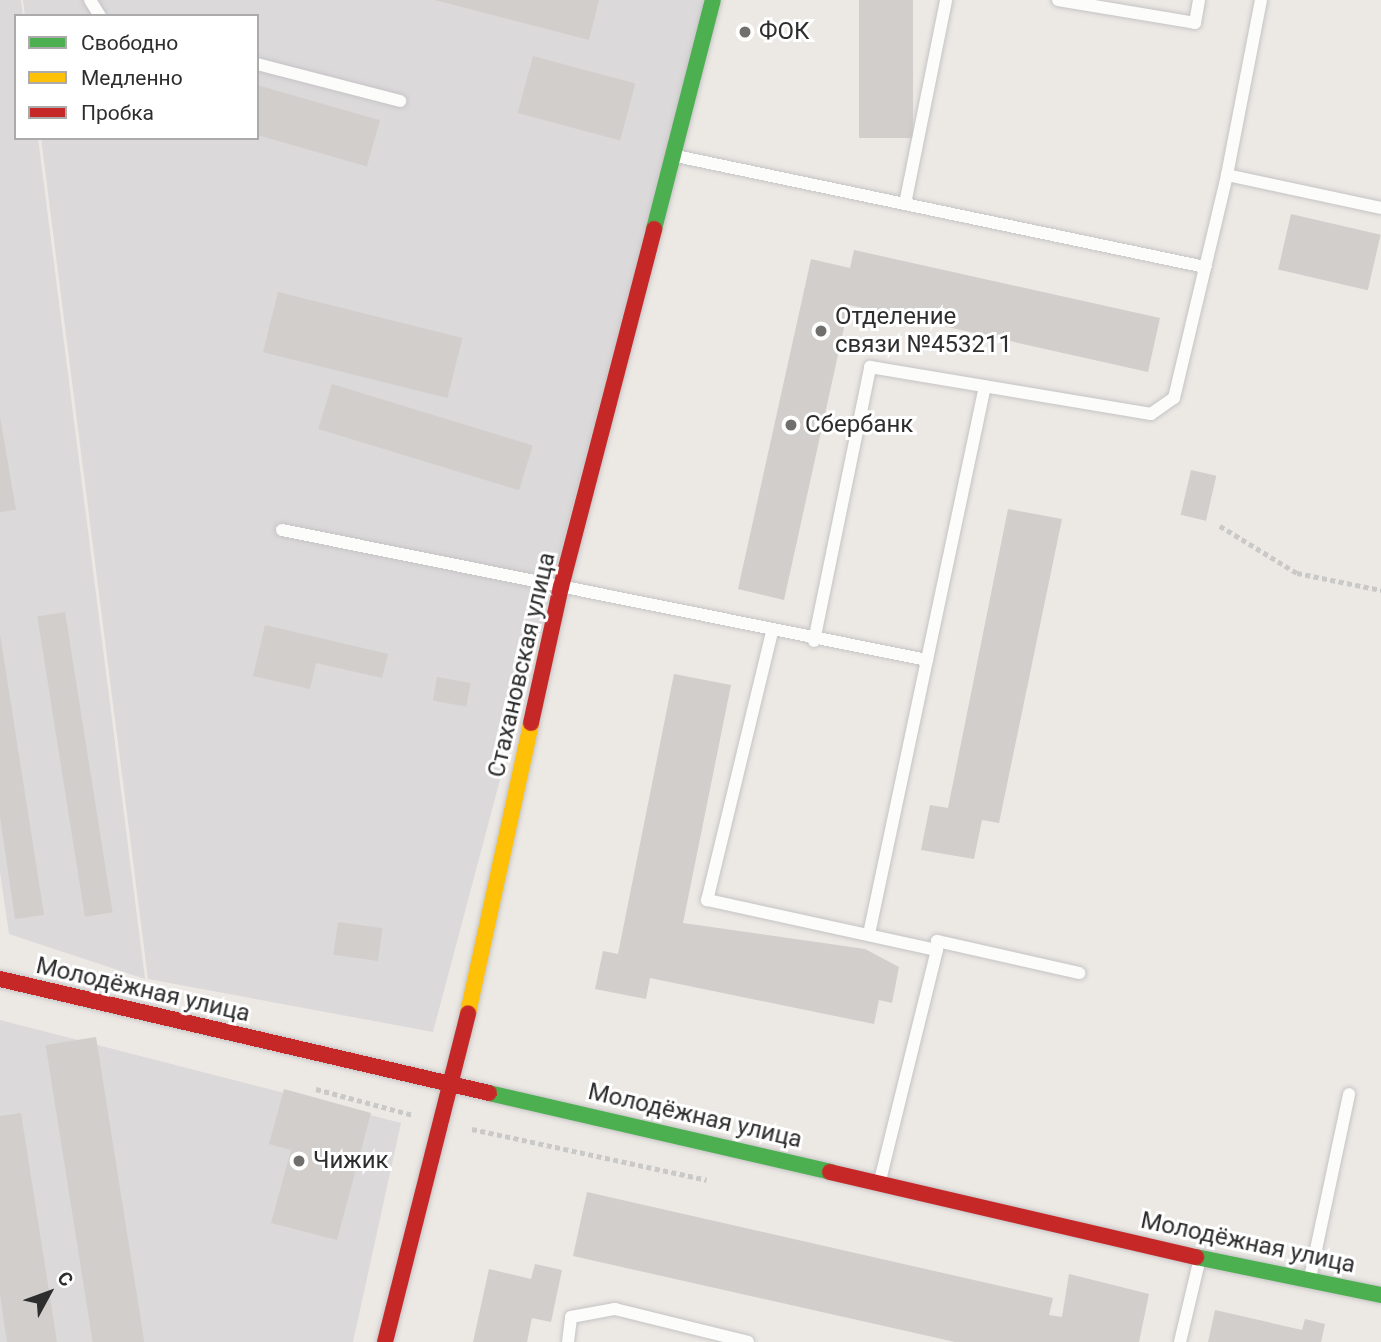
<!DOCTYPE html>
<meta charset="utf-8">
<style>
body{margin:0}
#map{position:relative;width:1381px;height:1342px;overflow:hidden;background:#ece8e4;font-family:Roboto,sans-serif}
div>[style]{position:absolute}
.industrial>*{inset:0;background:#dcd9db}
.building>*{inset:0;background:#d1cecb;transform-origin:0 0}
.path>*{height:4.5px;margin-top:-2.25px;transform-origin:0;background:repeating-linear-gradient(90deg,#c9c9c8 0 5px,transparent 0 8.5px)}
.roads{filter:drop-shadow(0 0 2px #c5c4c5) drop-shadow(0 0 2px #c5c4c5)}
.lane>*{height:12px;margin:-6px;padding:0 6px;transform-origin:6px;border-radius:6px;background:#fcfcfb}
.fast>*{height:16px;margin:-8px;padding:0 8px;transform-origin:8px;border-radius:8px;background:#4caf50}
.slow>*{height:16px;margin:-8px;padding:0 8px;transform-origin:8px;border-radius:8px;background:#ffc107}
.jam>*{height:16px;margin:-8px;padding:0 8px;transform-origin:8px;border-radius:8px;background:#c62828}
.dots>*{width:19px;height:19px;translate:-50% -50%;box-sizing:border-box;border:4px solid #fff;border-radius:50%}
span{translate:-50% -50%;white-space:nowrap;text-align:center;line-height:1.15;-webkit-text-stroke:6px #fff;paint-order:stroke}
.poi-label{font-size:24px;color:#2e2e2e}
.left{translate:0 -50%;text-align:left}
.street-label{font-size:24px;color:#2e2e2e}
.legend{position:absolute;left:14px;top:14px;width:245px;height:126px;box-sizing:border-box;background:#fff;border:2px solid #ababab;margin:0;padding:9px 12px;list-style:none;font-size:21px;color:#2e2e2e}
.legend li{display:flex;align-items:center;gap:14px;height:35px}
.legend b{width:35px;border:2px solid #ababab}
.north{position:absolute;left:14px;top:1258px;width:70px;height:70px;-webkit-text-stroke:5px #fff;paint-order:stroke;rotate:49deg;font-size:19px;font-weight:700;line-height:28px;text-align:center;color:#2e2e2e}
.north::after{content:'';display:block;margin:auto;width:24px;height:32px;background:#2e2e2e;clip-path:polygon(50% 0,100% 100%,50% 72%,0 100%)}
</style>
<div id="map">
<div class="industrial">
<div style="clip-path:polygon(0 0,21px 0,23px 16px,16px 16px,16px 138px,38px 138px,145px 979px,9px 934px,0 872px)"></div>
<div style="clip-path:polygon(23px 0,707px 0,433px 1032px,148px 979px,41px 138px,257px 138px,257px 16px,25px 16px)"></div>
<div style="clip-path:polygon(0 1020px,401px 1123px,353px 1342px,0 1342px)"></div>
</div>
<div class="building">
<div style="clip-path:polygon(435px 0,599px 0,589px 40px)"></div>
<div style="left:859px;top:0;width:54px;height:138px"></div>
<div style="left:533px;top:56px;width:106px;height:59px;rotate:15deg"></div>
<div style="left:257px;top:85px;width:128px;height:48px;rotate:16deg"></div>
<div style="left:1291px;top:214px;width:92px;height:57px;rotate:13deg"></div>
<div style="clip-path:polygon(854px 250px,1160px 318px,1148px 372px,849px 305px,784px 600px,738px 589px,811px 259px,850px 268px)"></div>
<div style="left:278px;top:292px;width:190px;height:62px;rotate:14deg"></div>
<div style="left:332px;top:384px;width:210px;height:47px;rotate:17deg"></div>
<div style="clip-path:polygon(0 417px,16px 510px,0 512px)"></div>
<div style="left:1191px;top:470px;width:26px;height:46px;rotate:13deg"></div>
<div style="clip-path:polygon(1008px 509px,1062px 519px,999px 823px,982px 820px,974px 859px,921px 850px,930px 805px,948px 808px)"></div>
<div style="left:65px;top:612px;width:304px;height:28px;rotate:81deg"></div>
<div style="clip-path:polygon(265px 625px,388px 654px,382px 678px,316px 663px,310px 689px,253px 676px)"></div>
<div style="clip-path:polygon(0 634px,44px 915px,15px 919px,0 817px)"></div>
<div style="clip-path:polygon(674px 674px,731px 685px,683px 923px,865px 949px,899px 967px,892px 1003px,879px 1000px,874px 1024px,650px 978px,646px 999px,595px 989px,603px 951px,618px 954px)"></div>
<div style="left:437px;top:677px;width:34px;height:24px;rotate:10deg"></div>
<div style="left:338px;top:922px;width:45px;height:33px;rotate:8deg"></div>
<div style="left:96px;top:1037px;width:309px;height:51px;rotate:81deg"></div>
<div style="clip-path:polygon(284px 1089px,371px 1113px,337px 1240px,271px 1223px,291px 1150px,269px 1144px)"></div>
<div style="clip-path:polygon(21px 1113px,57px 1342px,7px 1342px,0 1294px,0 1116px)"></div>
<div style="clip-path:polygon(587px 1192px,1053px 1298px,1049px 1315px,1062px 1317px,1069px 1274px,1149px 1294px,1139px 1342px,955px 1342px,573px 1256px)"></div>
<div style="clip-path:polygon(535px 1264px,562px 1270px,551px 1322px,532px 1318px,527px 1342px,473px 1342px,489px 1269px,531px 1279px)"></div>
<div style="clip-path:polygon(1215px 1310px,1302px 1330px,1305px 1319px,1325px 1324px,1321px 1342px,1208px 1342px)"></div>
</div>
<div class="path">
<div style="left:1220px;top:526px;width:90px;rotate:31.4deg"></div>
<div style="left:1297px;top:573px;width:86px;rotate:11.4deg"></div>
<div style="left:316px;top:1089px;width:100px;rotate:15deg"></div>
<div style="left:472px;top:1129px;width:240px;rotate:12.2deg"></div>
</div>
<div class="roads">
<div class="lane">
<div style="left:90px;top:0;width:19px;rotate:58deg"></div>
<div style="left:1058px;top:0;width:139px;rotate:9.5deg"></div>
<div style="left:1195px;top:23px;width:23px;rotate:-80deg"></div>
<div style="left:257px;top:64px;width:148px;rotate:14.5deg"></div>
<div style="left:676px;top:156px;width:541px;rotate:11.85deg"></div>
<div style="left:1227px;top:175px;width:157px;rotate:12.1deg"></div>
<div style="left:905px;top:204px;width:208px;rotate:-78.6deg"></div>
<div style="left:282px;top:530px;width:658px;rotate:11.4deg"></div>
<div style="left:772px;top:632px;width:276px;rotate:103.6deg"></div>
<div style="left:707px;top:900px;width:235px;rotate:12.3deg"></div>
<div style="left:937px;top:950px;width:237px;rotate:103.9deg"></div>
<div style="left:814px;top:641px;width:280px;rotate:-78.4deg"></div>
<div style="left:870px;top:367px;width:285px;rotate:9.5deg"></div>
<div style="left:1151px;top:414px;width:28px;rotate:-35deg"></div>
<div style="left:1174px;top:398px;width:229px;rotate:-76.6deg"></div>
<div style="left:1227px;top:175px;width:178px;rotate:-79deg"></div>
<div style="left:869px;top:934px;width:560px;rotate:-78.05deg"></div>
<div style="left:937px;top:950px;width:9px;rotate:-90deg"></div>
<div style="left:937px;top:941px;width:146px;rotate:12.7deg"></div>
<div style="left:1310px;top:1278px;width:188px;rotate:-78deg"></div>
<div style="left:568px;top:1342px;width:25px;rotate:-83deg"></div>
<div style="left:571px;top:1317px;width:45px;rotate:-10.3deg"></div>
<div style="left:615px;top:1309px;width:137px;rotate:13.9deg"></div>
<div style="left:1180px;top:1342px;width:82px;rotate:-76.6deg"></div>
</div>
<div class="fast">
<div style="left:654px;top:229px;width:236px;rotate:-75.6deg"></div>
<div style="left:489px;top:1093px;width:350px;rotate:13deg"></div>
<div style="left:1196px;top:1257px;width:189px;rotate:11.6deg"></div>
</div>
<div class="slow">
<div style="left:468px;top:1013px;width:297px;rotate:-77.7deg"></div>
</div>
<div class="jam">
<div style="left:531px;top:723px;width:139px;rotate:-77.6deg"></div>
<div style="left:561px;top:587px;width:370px;rotate:-75.4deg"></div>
<div style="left:0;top:979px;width:502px;rotate:13.12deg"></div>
<div style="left:830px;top:1172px;width:376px;rotate:13.1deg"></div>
<div style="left:385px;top:1342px;width:339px;rotate:-75.8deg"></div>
</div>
</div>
<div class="dots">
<div style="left:745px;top:32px;background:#706f6e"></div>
<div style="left:821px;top:331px;background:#706f6e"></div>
<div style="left:791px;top:425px;background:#706f6e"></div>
<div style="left:299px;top:1161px;background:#706f6e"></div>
</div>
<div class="poi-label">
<span class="left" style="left:759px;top:32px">ФОК</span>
<span class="left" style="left:835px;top:331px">Отделение<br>связи №453211</span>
<span class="left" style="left:805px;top:425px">Сбербанк</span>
<span class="left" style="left:313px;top:1161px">Чижик</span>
</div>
<div class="street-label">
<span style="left:522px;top:665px;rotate:-77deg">Стахановская улица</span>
<span style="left:143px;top:990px;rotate:13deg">Молодёжная улица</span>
<span style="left:695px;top:1116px;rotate:13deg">Молодёжная улица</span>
<span style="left:1248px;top:1243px;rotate:12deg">Молодёжная улица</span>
</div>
<ul class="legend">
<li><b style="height:9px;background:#4caf50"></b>Свободно</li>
<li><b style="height:9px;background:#ffc107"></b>Медленно</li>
<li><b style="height:9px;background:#c62828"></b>Пробка</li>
</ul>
<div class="north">С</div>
</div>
